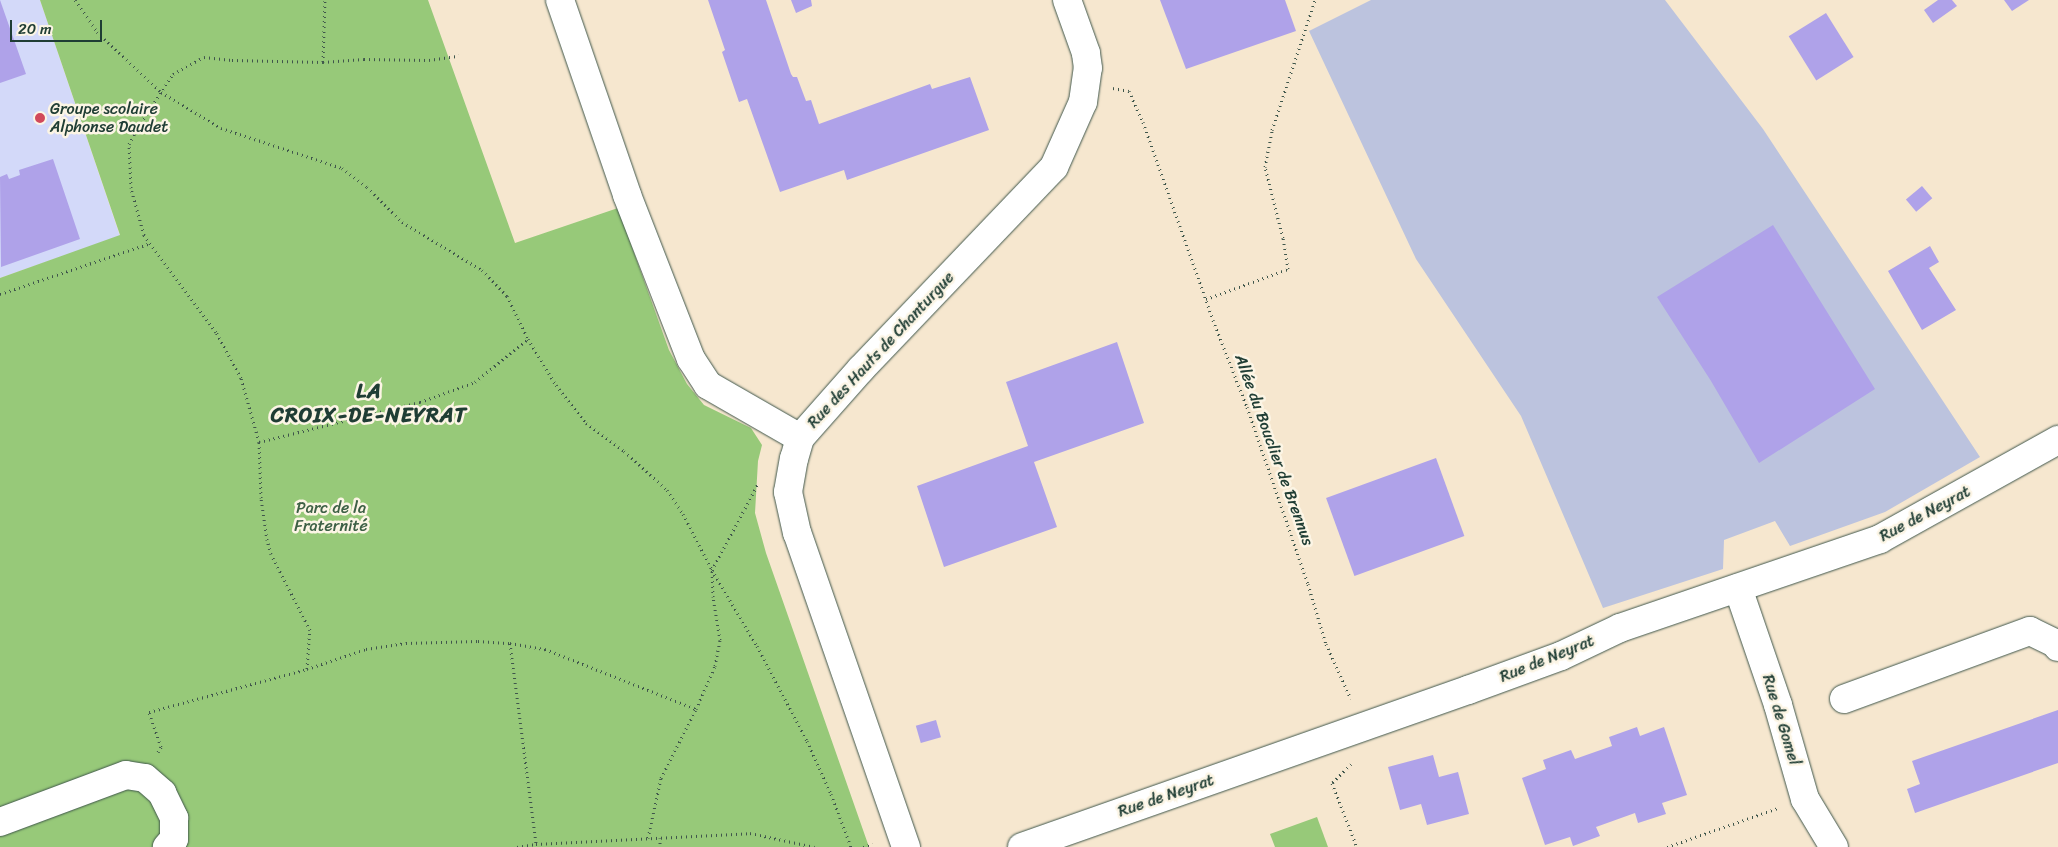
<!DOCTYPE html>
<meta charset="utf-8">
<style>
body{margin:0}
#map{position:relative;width:2058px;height:847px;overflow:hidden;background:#f6e7cf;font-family:Sriracha,sans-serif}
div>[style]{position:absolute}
.built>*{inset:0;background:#d3d9f9}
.industrial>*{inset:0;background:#bcc3de}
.green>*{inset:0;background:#97c979}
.building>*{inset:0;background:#afa2e9;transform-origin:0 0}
.path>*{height:3px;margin-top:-1.5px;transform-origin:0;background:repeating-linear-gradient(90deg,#3f564b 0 1px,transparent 0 5px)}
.roads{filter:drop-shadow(0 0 1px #3f564b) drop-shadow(0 0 1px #3f564b)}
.minor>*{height:28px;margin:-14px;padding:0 14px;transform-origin:14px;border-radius:14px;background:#fff}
.dots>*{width:14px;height:14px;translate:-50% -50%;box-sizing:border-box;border:2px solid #fcf5e5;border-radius:50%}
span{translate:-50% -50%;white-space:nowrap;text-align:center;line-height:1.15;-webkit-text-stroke:5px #fcf5e5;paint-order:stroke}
.poi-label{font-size:16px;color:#1f3d34}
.left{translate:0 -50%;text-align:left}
.street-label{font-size:16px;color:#1f3d34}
.park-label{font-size:16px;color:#3d6045}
.district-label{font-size:21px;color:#1f3d34;font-weight:700;letter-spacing:1px}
.scale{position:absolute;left:10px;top:20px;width:92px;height:22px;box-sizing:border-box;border:2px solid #1f3d34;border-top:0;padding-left:6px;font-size:15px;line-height:18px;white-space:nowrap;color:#1f3d34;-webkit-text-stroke:4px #fcf5e5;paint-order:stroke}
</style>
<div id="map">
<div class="built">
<div style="clip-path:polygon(0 0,40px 0,120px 236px,0 278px)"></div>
</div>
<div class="industrial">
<div style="clip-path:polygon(1371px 0,1665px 0,1763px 129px,1980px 457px,1885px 512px,1790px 546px,1775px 521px,1724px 540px,1723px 569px,1603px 608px,1521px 416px,1416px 259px,1309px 31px)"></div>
</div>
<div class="green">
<div style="clip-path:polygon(40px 0,428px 0,515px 243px,618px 208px,669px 350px,687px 384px,704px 405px,751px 428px,762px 445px,758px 461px,755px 513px,766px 553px,869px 847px,0 847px,0 278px,120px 235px)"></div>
<div style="clip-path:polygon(1317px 817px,1328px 847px,1275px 847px,1270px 834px)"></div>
</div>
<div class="building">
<div style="clip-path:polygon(0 0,26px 74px,0 83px)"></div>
<div style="clip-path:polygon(708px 0,766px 0,791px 74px,793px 77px,797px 77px,806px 101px,811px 100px,819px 124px,930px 84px,932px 89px,970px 77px,989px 130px,847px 180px,844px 170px,780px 192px,747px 99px,739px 102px,722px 52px,725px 50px)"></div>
<div style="clip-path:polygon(791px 0,811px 0,812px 6px,796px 13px)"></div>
<div style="clip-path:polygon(1160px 0,1285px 0,1296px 31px,1186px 69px)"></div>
<div style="clip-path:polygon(1938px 0,1952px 0,1957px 6px,1933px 23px,1924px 10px)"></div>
<div style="clip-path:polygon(2004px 0,2029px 0,2012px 11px)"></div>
<div style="left:1826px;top:13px;width:52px;height:44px;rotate:58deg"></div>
<div style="clip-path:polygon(53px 159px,80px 239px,1px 267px,0 177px,7px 174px,9px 179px,20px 175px,19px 170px)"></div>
<div style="left:1922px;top:186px;width:16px;height:21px;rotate:50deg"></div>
<div style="clip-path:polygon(1773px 225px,1875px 389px,1759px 463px,1711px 381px,1657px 297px)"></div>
<div style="clip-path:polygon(1930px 246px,1939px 262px,1929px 268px,1956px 310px,1922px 330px,1888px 271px)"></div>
<div style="clip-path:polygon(1117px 342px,1144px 423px,1034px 462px,1057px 527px,944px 567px,917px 486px,1028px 446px,1006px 382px)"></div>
<div style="left:1436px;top:458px;width:83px;height:117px;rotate:70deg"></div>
<div style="clip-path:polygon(2058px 710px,2058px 763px,1915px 813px,1907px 789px,1920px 784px,1912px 761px)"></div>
<div style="left:936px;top:720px;width:18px;height:21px;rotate:74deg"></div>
<div style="clip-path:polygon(1637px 727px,1640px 736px,1664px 727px,1687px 795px,1662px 803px,1666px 814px,1638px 823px,1635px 813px,1596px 827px,1600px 836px,1573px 846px,1570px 837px,1545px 845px,1522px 778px,1546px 769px,1543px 760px,1571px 750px,1575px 759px,1612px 746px,1609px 737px)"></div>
<div style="clip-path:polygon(1433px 755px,1439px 777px,1458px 772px,1469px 814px,1427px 825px,1421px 804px,1400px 810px,1388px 767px)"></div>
</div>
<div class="path">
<div style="left:75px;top:0;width:39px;rotate:55deg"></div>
<div style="left:97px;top:32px;width:88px;rotate:43.2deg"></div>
<div style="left:161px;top:92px;width:70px;rotate:31deg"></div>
<div style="left:221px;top:128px;width:127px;rotate:18.3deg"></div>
<div style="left:342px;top:168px;width:31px;rotate:37deg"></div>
<div style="left:367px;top:187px;width:49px;rotate:45deg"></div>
<div style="left:402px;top:222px;width:93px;rotate:31deg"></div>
<div style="left:482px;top:270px;width:36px;rotate:46deg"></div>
<div style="left:507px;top:296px;width:48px;rotate:64deg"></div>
<div style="left:528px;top:339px;width:54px;rotate:58.7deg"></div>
<div style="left:556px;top:385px;width:48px;rotate:51.7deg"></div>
<div style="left:586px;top:423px;width:47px;rotate:36.4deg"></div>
<div style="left:624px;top:451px;width:58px;rotate:42.2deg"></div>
<div style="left:667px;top:490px;width:29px;rotate:56deg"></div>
<div style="left:683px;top:514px;width:63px;rotate:62.6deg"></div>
<div style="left:712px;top:570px;width:88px;rotate:59.4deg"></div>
<div style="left:757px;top:646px;width:107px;rotate:62.2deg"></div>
<div style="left:807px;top:741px;width:58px;rotate:65.6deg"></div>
<div style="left:831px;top:794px;width:57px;rotate:69.3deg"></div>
<div style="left:323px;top:62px;width:62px;rotate:-88.2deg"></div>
<div style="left:1113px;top:88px;width:16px;rotate:11deg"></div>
<div style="left:1129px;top:91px;width:34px;rotate:66deg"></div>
<div style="left:1143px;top:122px;width:210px;rotate:70.5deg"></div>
<div style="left:1213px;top:320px;width:93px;rotate:68.7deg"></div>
<div style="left:1247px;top:407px;width:187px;rotate:71deg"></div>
<div style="left:1308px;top:584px;width:63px;rotate:73.3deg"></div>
<div style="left:1326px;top:644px;width:60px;rotate:65.6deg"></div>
<div style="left:0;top:294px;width:159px;rotate:-18.7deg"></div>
<div style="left:1206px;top:299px;width:87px;rotate:-20.1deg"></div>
<div style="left:1288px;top:269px;width:31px;rotate:-99deg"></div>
<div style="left:1283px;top:238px;width:73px;rotate:-104.2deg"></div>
<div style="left:1265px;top:167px;width:38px;rotate:-79deg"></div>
<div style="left:1272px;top:130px;width:137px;rotate:-71.7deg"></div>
<div style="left:259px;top:442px;width:166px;rotate:-14deg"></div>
<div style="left:420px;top:402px;width:59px;rotate:-20deg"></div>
<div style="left:475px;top:382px;width:68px;rotate:-39.1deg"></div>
<div style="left:510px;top:643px;width:203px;rotate:82.6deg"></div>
<div style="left:307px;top:669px;width:62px;rotate:-18.7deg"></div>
<div style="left:366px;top:649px;width:40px;rotate:-8.5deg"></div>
<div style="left:406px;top:643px;width:72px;rotate:-1.6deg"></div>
<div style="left:478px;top:641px;width:32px;rotate:4deg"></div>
<div style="left:510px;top:643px;width:36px;rotate:10deg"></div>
<div style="left:545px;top:649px;width:162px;rotate:21.7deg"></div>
<div style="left:158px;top:752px;width:6px;rotate:-59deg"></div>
<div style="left:161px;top:747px;width:37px;rotate:-109deg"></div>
<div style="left:149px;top:712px;width:164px;rotate:-15.2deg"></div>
<div style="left:307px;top:669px;width:39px;rotate:-86deg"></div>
<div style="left:310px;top:630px;width:85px;rotate:-117.2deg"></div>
<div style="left:271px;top:554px;width:15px;rotate:-106deg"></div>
<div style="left:267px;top:540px;width:42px;rotate:-98.1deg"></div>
<div style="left:261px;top:498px;width:56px;rotate:-92deg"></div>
<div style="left:259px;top:442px;width:66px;rotate:-105.7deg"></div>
<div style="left:241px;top:378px;width:52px;rotate:-118.5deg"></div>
<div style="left:216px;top:332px;width:121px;rotate:-126.6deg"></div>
<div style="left:144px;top:235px;width:49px;rotate:-105.5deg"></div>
<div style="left:131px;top:188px;width:44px;rotate:-92.6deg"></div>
<div style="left:129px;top:144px;width:19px;rotate:-62deg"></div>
<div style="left:138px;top:127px;width:64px;rotate:-56.6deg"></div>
<div style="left:173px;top:74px;width:35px;rotate:-29deg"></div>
<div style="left:204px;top:57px;width:28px;rotate:6deg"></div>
<div style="left:232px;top:60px;width:91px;rotate:1.3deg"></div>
<div style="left:323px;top:62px;width:41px;rotate:-4.2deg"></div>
<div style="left:364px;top:59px;width:65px;rotate:0.9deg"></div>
<div style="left:429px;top:60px;width:30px;rotate:-8deg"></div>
<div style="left:1351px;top:764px;width:27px;rotate:135deg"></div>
<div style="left:1332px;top:783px;width:69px;rotate:68.7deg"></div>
<div style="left:648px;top:838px;width:61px;rotate:-77.8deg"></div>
<div style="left:661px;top:778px;width:77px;rotate:-63.1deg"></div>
<div style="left:696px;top:709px;width:47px;rotate:-66.2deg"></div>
<div style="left:715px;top:666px;width:26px;rotate:-79deg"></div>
<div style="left:720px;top:640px;width:44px;rotate:-99.2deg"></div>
<div style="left:713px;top:597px;width:27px;rotate:-92deg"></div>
<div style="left:712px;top:570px;width:98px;rotate:-61.9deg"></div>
<div style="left:660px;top:838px;width:9px;rotate:90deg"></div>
<div style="left:517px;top:847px;width:19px;rotate:-9deg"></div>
<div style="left:536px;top:844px;width:214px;rotate:-2.9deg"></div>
<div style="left:750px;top:833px;width:66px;rotate:12.2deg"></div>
<div style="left:863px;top:847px;width:10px;rotate:-17deg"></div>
<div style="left:1667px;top:847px;width:118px;rotate:-19.4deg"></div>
</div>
<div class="roads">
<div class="minor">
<div style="left:560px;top:0;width:206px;rotate:71deg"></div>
<div style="left:627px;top:195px;width:176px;rotate:68.7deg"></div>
<div style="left:691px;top:359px;width:31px;rotate:57deg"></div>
<div style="left:708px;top:385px;width:106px;rotate:29.9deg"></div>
<div style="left:1738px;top:588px;width:124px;rotate:71.1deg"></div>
<div style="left:1778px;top:705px;width:98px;rotate:74deg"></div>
<div style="left:1805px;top:799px;width:56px;rotate:58.9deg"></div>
<div style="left:1844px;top:699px;width:198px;rotate:-20.1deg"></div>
<div style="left:2030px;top:631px;width:28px;rotate:26deg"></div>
<div style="left:2055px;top:643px;width:5px;rotate:53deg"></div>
<div style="left:0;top:822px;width:134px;rotate:-20.5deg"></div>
<div style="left:126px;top:775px;width:19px;rotate:9deg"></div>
<div style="left:145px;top:778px;width:23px;rotate:41deg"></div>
<div style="left:162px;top:793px;width:28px;rotate:64deg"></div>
<div style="left:174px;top:818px;width:21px;rotate:90deg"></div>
<div style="left:174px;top:839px;width:11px;rotate:131deg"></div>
<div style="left:906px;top:847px;width:332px;rotate:-109.1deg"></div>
<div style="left:797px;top:533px;width:42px;rotate:-102.4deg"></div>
<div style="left:788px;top:492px;width:34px;rotate:-80deg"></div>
<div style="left:794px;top:459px;width:22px;rotate:-74deg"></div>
<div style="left:800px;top:438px;width:92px;rotate:-48.5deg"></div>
<div style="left:861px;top:369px;width:279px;rotate:-46.3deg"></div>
<div style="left:1054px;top:167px;width:71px;rotate:-66deg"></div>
<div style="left:1083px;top:102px;width:34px;rotate:-82deg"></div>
<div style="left:1088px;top:68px;width:15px;rotate:-98deg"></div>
<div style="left:1086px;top:53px;width:56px;rotate:-109.7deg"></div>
<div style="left:1022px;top:847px;width:473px;rotate:-19.4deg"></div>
<div style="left:1468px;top:690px;width:99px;rotate:-20.1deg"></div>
<div style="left:1561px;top:656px;width:65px;rotate:-25.4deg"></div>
<div style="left:1620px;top:628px;width:275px;rotate:-18.9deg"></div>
<div style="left:1880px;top:539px;width:204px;rotate:-29.1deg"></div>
</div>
</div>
<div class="dots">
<div style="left:40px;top:118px;background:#d1495b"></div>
</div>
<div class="poi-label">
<span class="left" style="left:50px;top:118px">Groupe scolaire<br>Alphonse Daudet</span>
</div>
<div class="street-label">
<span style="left:881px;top:350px;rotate:-47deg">Rue des Hauts de Chanturgue</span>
<span style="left:1274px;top:450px;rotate:70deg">Allée du Bouclier de Brennus</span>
<span style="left:1925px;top:514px;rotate:-28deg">Rue de Neyrat</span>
<span style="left:1547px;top:659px;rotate:-22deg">Rue de Neyrat</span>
<span style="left:1781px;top:720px;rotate:73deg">Rue de Gomel</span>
<span style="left:1166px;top:796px;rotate:-19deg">Rue de Neyrat</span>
</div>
<div class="park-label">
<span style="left:331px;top:517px">Parc de la<br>Fraternité</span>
</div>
<div class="district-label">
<span style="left:369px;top:403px">LA<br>CROIX-DE-NEYRAT</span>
</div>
<div class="scale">20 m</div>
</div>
